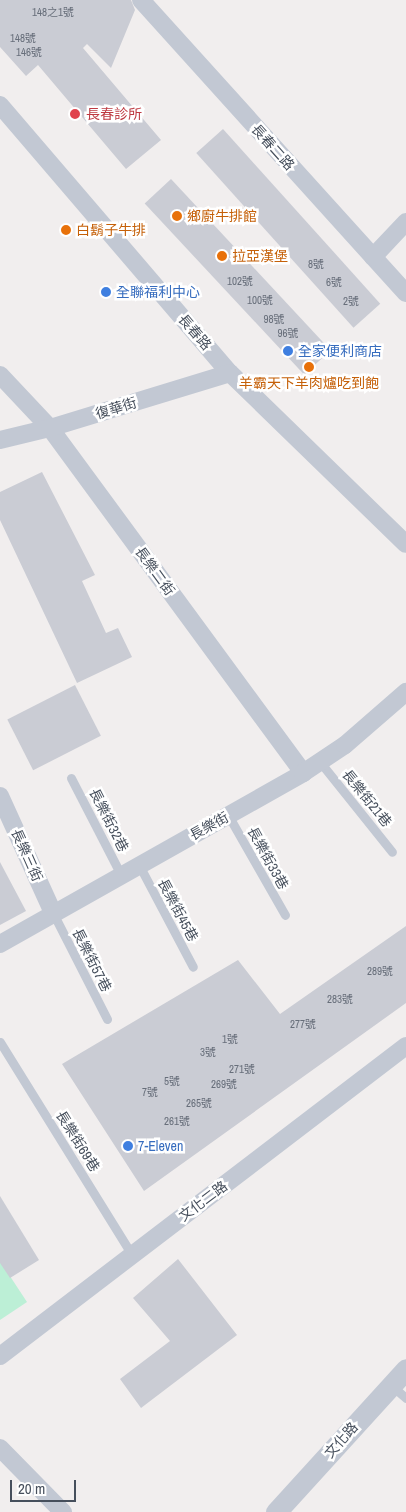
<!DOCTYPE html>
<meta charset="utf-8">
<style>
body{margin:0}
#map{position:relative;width:406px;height:1512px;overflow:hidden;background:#f1eeee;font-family:"Archivo Narrow","Noto Sans TC",sans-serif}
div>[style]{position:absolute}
.green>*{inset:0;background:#bcefd6}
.building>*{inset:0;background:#caccd4;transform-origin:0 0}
.service>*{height:9px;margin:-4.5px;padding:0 4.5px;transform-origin:4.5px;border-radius:4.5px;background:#c2c8d3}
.minor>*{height:18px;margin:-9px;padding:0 9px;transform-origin:9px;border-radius:9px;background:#c2c8d3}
.tertiary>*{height:21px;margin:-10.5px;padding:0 10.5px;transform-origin:10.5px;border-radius:10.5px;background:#c2c8d3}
.dots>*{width:14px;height:14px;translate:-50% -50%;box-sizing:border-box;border:2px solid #fff;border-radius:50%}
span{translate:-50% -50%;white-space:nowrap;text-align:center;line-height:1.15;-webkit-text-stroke:5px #fff;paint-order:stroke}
.number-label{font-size:11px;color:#676e7a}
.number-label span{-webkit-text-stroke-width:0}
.health-label{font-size:14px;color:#be3a42}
.left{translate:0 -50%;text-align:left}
.street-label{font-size:14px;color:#464f5c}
.food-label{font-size:14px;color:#c56008}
.shop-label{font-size:14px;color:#366cbe}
.scale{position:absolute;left:10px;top:1480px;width:66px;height:22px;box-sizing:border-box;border:2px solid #464f5c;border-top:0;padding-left:6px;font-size:15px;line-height:18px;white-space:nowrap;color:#464f5c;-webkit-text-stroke:4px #fff;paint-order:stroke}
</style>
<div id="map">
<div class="green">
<div style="clip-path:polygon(0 1261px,27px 1302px,0 1320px)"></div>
</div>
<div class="building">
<div style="clip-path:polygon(0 0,131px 0,135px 10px,111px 68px,87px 44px,83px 48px,161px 140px,126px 169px,38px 65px,26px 76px,0 47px)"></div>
<div style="left:223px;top:129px;width:235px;height:36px;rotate:48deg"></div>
<div style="left:171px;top:179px;width:234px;height:36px;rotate:47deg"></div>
<div style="clip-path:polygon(42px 472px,95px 575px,82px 581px,106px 633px,118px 628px,132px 657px,77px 683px,0 520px,0 492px)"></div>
<div style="left:75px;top:685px;width:57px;height:76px;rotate:63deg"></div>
<div style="clip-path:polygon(0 862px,26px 911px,0 925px)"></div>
<div style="clip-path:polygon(406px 926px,406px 1003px,144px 1191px,62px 1064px,238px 960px,280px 1014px)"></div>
<div style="clip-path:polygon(0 1196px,39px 1260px,10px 1278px,0 1263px)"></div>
<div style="clip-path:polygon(178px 1259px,237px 1335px,141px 1408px,120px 1379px,170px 1341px,133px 1298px)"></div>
</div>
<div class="service">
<div style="left:320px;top:762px;width:115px;rotate:51.3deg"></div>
<div style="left:71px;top:778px;width:109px;rotate:62.7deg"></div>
<div style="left:228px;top:815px;width:115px;rotate:60.3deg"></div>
<div style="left:139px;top:865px;width:115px;rotate:62.1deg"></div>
<div style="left:53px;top:913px;width:119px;rotate:63deg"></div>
<div style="left:0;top:1042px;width:251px;rotate:58.2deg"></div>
<div style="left:391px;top:1385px;width:20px;rotate:41deg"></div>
</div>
<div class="minor">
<div style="left:141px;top:0;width:395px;rotate:47.9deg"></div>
<div style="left:0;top:105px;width:353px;rotate:49.4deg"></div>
<div style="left:230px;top:373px;width:245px;rotate:44.2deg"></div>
<div style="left:373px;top:257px;width:48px;rotate:-46.7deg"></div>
<div style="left:0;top:375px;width:73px;rotate:46.7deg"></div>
<div style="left:50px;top:428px;width:428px;rotate:53.7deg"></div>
<div style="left:0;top:440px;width:51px;rotate:-13.5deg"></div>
<div style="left:50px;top:428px;width:188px;rotate:-17deg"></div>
<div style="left:0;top:796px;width:128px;rotate:65.6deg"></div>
<div style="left:0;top:944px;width:348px;rotate:-29.4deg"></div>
<div style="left:303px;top:773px;width:50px;rotate:-33.7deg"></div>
<div style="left:345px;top:745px;width:81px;rotate:-41deg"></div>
<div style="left:0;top:1356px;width:511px;rotate:-37.36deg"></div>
<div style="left:0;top:1448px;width:90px;rotate:45.5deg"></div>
</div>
<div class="tertiary">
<div style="left:276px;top:1512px;width:193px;rotate:-47.7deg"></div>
</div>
<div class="dots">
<div style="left:75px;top:114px;background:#e0444e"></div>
<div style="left:177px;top:216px;background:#e8710a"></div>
<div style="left:66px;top:230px;background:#e8710a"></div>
<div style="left:222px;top:256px;background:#e8710a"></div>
<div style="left:106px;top:292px;background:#3f7fe0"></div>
<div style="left:288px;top:351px;background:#3f7fe0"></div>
<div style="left:309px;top:367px;background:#e8710a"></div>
<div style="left:128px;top:1146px;background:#3f7fe0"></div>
</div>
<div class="number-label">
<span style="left:53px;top:12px">148之1號</span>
<span style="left:23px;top:38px">148號</span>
<span style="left:29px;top:52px">146號</span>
<span style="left:316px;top:264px">8號</span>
<span style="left:240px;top:281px">102號</span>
<span style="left:334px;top:282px">6號</span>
<span style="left:260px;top:300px">100號</span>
<span style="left:351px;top:301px">2號</span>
<span style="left:274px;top:319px">98號</span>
<span style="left:288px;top:333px">96號</span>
<span style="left:380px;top:971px">289號</span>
<span style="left:340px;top:999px">283號</span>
<span style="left:303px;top:1024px">277號</span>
<span style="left:230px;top:1039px">1號</span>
<span style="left:208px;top:1052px">3號</span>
<span style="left:242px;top:1069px">271號</span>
<span style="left:172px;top:1081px">5號</span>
<span style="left:224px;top:1084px">269號</span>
<span style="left:150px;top:1092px">7號</span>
<span style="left:199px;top:1103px">265號</span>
<span style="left:177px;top:1121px">261號</span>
</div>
<div class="health-label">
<span class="left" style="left:86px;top:114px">長春診所</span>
</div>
<div class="street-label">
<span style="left:273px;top:147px;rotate:48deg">長春二路</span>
<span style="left:195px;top:332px;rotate:49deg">長春路</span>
<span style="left:116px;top:408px;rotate:-17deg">復華街</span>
<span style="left:155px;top:571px;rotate:54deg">長樂二街</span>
<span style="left:367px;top:798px;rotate:51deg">長樂街21巷</span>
<span style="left:109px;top:820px;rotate:63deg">長樂街32巷</span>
<span style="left:209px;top:826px;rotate:-29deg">長樂街</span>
<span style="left:27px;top:855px;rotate:66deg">長樂三街</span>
<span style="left:268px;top:858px;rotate:61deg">長樂街33巷</span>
<span style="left:178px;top:910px;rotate:62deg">長樂街45巷</span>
<span style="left:92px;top:960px;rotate:63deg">長樂街57巷</span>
<span style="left:78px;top:1141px;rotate:58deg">長樂街69巷</span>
<span style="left:203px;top:1201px;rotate:-37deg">文化二路</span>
<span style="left:341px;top:1440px;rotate:-48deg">文化路</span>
</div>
<div class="food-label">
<span class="left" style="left:187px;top:216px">鄉廚牛排館</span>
<span class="left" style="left:76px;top:230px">白鬍子牛排</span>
<span class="left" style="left:232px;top:256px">拉亞漢堡</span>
<span style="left:309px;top:383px">羊霸天下羊肉爐吃到飽</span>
</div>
<div class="shop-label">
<span class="left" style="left:116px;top:292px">全聯福利中心</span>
<span class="left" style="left:298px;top:351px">全家便利商店</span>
<span class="left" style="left:138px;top:1146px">7-Eleven</span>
</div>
<div class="scale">20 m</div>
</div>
